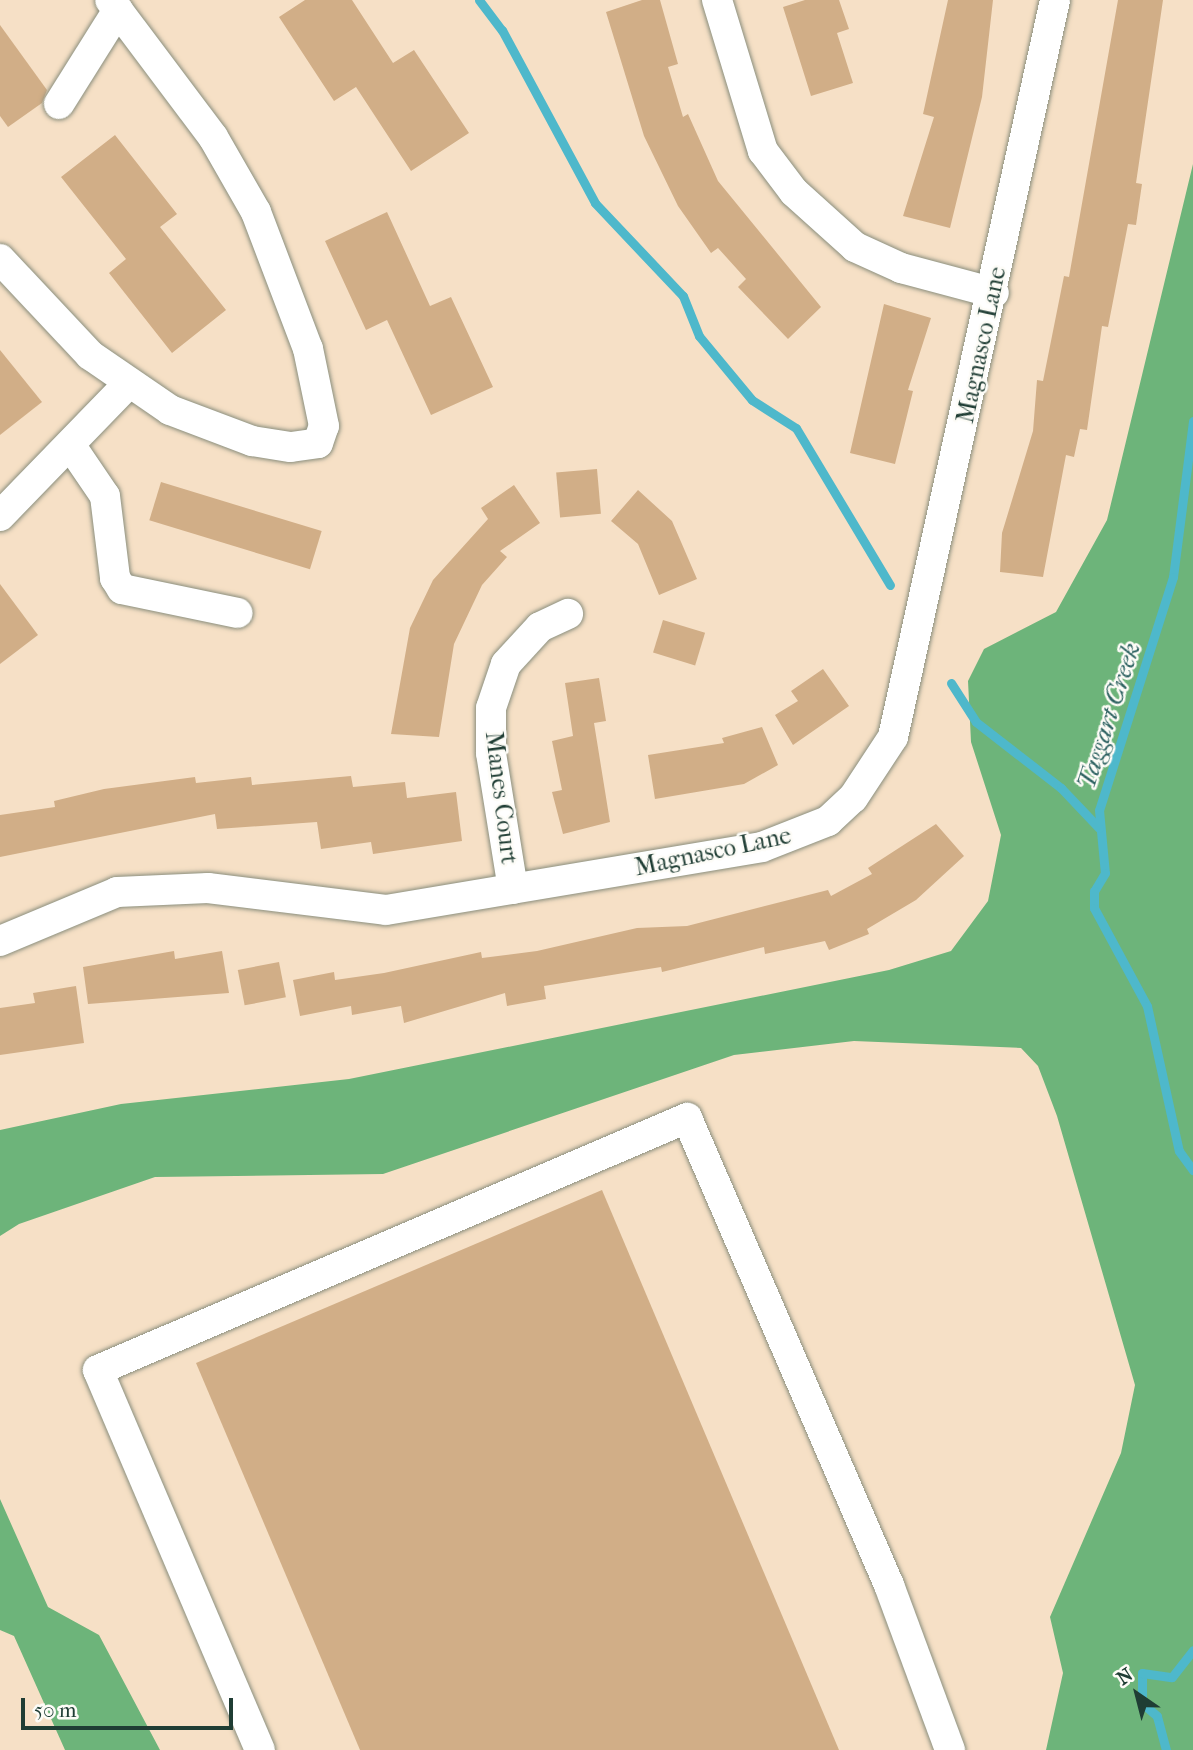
<!DOCTYPE html>
<style>
body{margin:0}
#map{position:relative;width:1193px;height:1750px;overflow:hidden;background:#f6e0c6;font-family:"IM FELL French Canon",serif}
div>[style]{position:absolute}
.forest>*{inset:0;background:#6db47a}
.stream>*{height:9px;margin:-4.5px;padding:0 4.5px;transform-origin:4.5px;border-radius:4.5px;background:#4eb8cb}
.building>*{inset:0;background:#d1ae87;transform-origin:0 0}
.roads{filter:drop-shadow(0 0 2px #8a8e7d) drop-shadow(0 0 2px #8a8e7d)}
.minor>*{height:30px;margin:-15px;padding:0 15px;transform-origin:15px;border-radius:15px;background:#fff}
span{translate:-50% -50%;white-space:nowrap;text-align:center;line-height:1.15;-webkit-text-stroke:5px #fdfcf7;paint-order:stroke}
.street-label{font-size:24px;color:#1f3d34}
.water-label{font-size:26px;color:#2d6261;font-style:italic}
.north{position:absolute;left:1102px;top:1659px;width:70px;height:70px;-webkit-text-stroke:5px #fdfcf7;paint-order:stroke;rotate:325deg;font-size:19px;font-weight:700;line-height:28px;text-align:center;color:#1f3d34}
.north::after{content:'';display:block;margin:auto;width:24px;height:32px;background:#1f3d34;clip-path:polygon(50% 0,100% 100%,50% 72%,0 100%)}
.scale{position:absolute;left:21px;top:1698px;width:212px;height:32px;box-sizing:border-box;border:4px solid #1f3d34;border-top:0;padding-left:9px;font-size:21px;line-height:24px;white-space:nowrap;color:#1f3d34;-webkit-text-stroke:5px #fdfcf7;paint-order:stroke}
</style>
<div id="map">
<div class="forest">
<div style="clip-path:polygon(1193px 164px,1193px 1750px,1046px 1750px,1063px 1673px,1050px 1617px,1121px 1453px,1135px 1385px,1057px 1116px,1038px 1066px,1021px 1048px,854px 1041px,734px 1055px,383px 1174px,155px 1177px,19px 1224px,0 1236px,0 1130px,121px 1104px,349px 1079px,889px 970px,951px 951px,988px 901px,1001px 835px,971px 742px,968px 681px,984px 649px,1056px 612px,1107px 520px)"></div>
<div style="clip-path:polygon(0 1499px,48px 1607px,99px 1635px,160px 1750px,65px 1750px,14px 1636px,0 1630px)"></div>
</div>
<div class="stream">
<div style="left:479px;top:0;width:38px;rotate:53deg"></div>
<div style="left:502px;top:30px;width:196px;rotate:61.7deg"></div>
<div style="left:595px;top:203px;width:128px;rotate:46.6deg"></div>
<div style="left:683px;top:296px;width:43px;rotate:68.2deg"></div>
<div style="left:699px;top:336px;width:83px;rotate:50.4deg"></div>
<div style="left:752px;top:400px;width:52px;rotate:32.5deg"></div>
<div style="left:796px;top:428px;width:183px;rotate:59.1deg"></div>
<div style="left:1193px;top:421px;width:157px;rotate:97.3deg"></div>
<div style="left:1173px;top:577px;width:244px;rotate:107.6deg"></div>
<div style="left:1099px;top:810px;width:63px;rotate:84.6deg"></div>
<div style="left:1105px;top:873px;width:21px;rotate:121deg"></div>
<div style="left:1094px;top:891px;width:17px;rotate:90deg"></div>
<div style="left:1094px;top:908px;width:111px;rotate:61.6deg"></div>
<div style="left:1147px;top:1006px;width:148px;rotate:77.6deg"></div>
<div style="left:1179px;top:1151px;width:24px;rotate:54deg"></div>
<div style="left:951px;top:683px;width:46px;rotate:57.3deg"></div>
<div style="left:976px;top:722px;width:108px;rotate:37.8deg"></div>
<div style="left:1061px;top:788px;width:55px;rotate:46.5deg"></div>
<div style="left:1166px;top:1750px;width:35px;rotate:-105deg"></div>
<div style="left:1157px;top:1716px;width:20px;rotate:-139deg"></div>
<div style="left:1142px;top:1703px;width:30px;rotate:-90deg"></div>
<div style="left:1142px;top:1673px;width:30px;rotate:8deg"></div>
<div style="left:1172px;top:1677px;width:34px;rotate:-52deg"></div>
</div>
<div class="building">
<div style="clip-path:polygon(305px 0,352px 0,393px 63px,414px 50px,469px 133px,411px 171px,356px 87px,334px 101px,279px 17px)"></div>
<div style="clip-path:polygon(642px 0,660px 0,678px 64px,668px 67px,683px 117px,688px 114px,718px 181px,821px 307px,788px 339px,738px 287px,746px 279px,718px 248px,711px 253px,678px 206px,644px 136px,606px 12px)"></div>
<div style="clip-path:polygon(805px 0,839px 0,849px 29px,837px 33px,853px 83px,811px 96px,783px 7px)"></div>
<div style="clip-path:polygon(948px 0,993px 0,982px 97px,950px 228px,903px 216px,934px 117px,923px 114px)"></div>
<div style="clip-path:polygon(1118px 0,1163px 0,1136px 183px,1142px 184px,1136px 225px,1128px 224px,1108px 327px,1102px 326px,1087px 430px,1080px 429px,1074px 457px,1066px 455px,1043px 577px,1000px 572px,1002px 533px,1033px 431px,1037px 380px,1043px 381px,1064px 276px,1069px 277px)"></div>
<div style="clip-path:polygon(0 25px,47px 90px,42px 103px,8px 127px,0 116px)"></div>
<div style="clip-path:polygon(115px 135px,177px 214px,160px 227px,226px 310px,172px 353px,109px 273px,126px 259px,61px 177px)"></div>
<div style="clip-path:polygon(387px 212px,430px 306px,451px 297px,493px 387px,431px 415px,387px 320px,366px 330px,325px 241px)"></div>
<div style="clip-path:polygon(884px 304px,931px 318px,908px 390px,913px 391px,895px 464px,850px 453px)"></div>
<div style="clip-path:polygon(0 350px,42px 402px,0 435px)"></div>
<div style="left:597px;top:469px;width:45px;height:41px;rotate:85deg"></div>
<div style="left:161px;top:482px;width:168px;height:40px;rotate:17deg"></div>
<div style="clip-path:polygon(514px 485px,540px 523px,500px 551px,507px 557px,482px 585px,454px 644px,439px 737px,391px 734px,410px 628px,433px 580px,488px 519px,481px 508px)"></div>
<div style="clip-path:polygon(638px 490px,672px 521px,697px 579px,659px 595px,638px 544px,611px 521px)"></div>
<div style="clip-path:polygon(0 584px,38px 635px,0 664px)"></div>
<div style="left:663px;top:620px;width:44px;height:34px;rotate:17deg"></div>
<div style="clip-path:polygon(823px 669px,849px 706px,793px 745px,775px 715px,798px 701px,791px 691px)"></div>
<div style="clip-path:polygon(599px 678px,606px 721px,594px 723px,610px 822px,563px 834px,552px 792px,562px 790px,552px 741px,573px 736px,565px 683px)"></div>
<div style="clip-path:polygon(762px 727px,778px 765px,744px 784px,655px 799px,648px 755px,724px 743px,722px 738px)"></div>
<div style="clip-path:polygon(351px 776px,353px 787px,405px 782px,407px 798px,456px 792px,462px 841px,373px 854px,371px 842px,321px 849px,317px 822px,217px 829px,215px 814px,0 857px,0 815px,55px 807px,54px 801px,104px 789px,195px 777px,196px 783px,251px 777px,252px 785px)"></div>
<div style="clip-path:polygon(936px 824px,964px 856px,916px 900px,867px 929px,869px 934px,829px 950px,825px 941px,765px 954px,764px 947px,662px 972px,661px 967px,544px 986px,546px 999px,507px 1006px,505px 993px,404px 1023px,401px 1006px,352px 1015px,351px 1006px,300px 1016px,293px 980px,334px 972px,335px 980px,384px 973px,481px 952px,482px 958px,537px 951px,637px 928px,687px 926px,828px 890px,831px 896px,872px 874px,868px 868px)"></div>
<div style="clip-path:polygon(174px 951px,175px 959px,222px 951px,229px 993px,88px 1004px,83px 967px)"></div>
<div style="left:279px;top:962px;width:36px;height:42px;rotate:79deg"></div>
<div style="clip-path:polygon(76px 986px,84px 1043px,0 1055px,0 1008px,35px 1003px,33px 993px)"></div>
<div style="clip-path:polygon(602px 1190px,839px 1750px,360px 1750px,196px 1363px)"></div>
</div>
<div class="roads">
<div class="minor">
<div style="left:717px;top:0;width:158px;rotate:73.1deg"></div>
<div style="left:763px;top:151px;width:51px;rotate:52.9deg"></div>
<div style="left:794px;top:192px;width:82px;rotate:42deg"></div>
<div style="left:855px;top:247px;width:51px;rotate:24.5deg"></div>
<div style="left:901px;top:268px;width:96px;rotate:15deg"></div>
<div style="left:59px;top:104px;width:111px;rotate:-57.9deg"></div>
<div style="left:0;top:259px;width:132px;rotate:46.8deg"></div>
<div style="left:90px;top:355px;width:97px;rotate:34.5deg"></div>
<div style="left:170px;top:410px;width:88px;rotate:20.7deg"></div>
<div style="left:252px;top:441px;width:39px;rotate:9deg"></div>
<div style="left:291px;top:447px;width:27px;rotate:-8deg"></div>
<div style="left:318px;top:443px;width:18px;rotate:-71deg"></div>
<div style="left:324px;top:426px;width:79px;rotate:-101.7deg"></div>
<div style="left:308px;top:349px;width:147px;rotate:-110.8deg"></div>
<div style="left:256px;top:212px;width:86px;rotate:-119.8deg"></div>
<div style="left:213px;top:137px;width:171px;rotate:-126.9deg"></div>
<div style="left:71px;top:446px;width:60px;rotate:55.8deg"></div>
<div style="left:105px;top:496px;width:83px;rotate:83deg"></div>
<div style="left:115px;top:578px;width:13px;rotate:58deg"></div>
<div style="left:122px;top:589px;width:118px;rotate:11.7deg"></div>
<div style="left:0;top:516px;width:184px;rotate:-45.9deg"></div>
<div style="left:513px;top:889px;width:138px;rotate:-99.2deg"></div>
<div style="left:491px;top:753px;width:45px;rotate:-90deg"></div>
<div style="left:491px;top:708px;width:46px;rotate:-71.2deg"></div>
<div style="left:506px;top:664px;width:50px;rotate:-47.4deg"></div>
<div style="left:540px;top:627px;width:31px;rotate:-25deg"></div>
<div style="left:0;top:941px;width:127px;rotate:-22.7deg"></div>
<div style="left:117px;top:892px;width:91px;rotate:-2.5deg"></div>
<div style="left:208px;top:888px;width:179px;rotate:7deg"></div>
<div style="left:386px;top:910px;width:381px;rotate:-9.5deg"></div>
<div style="left:762px;top:847px;width:71px;rotate:-21.5deg"></div>
<div style="left:828px;top:821px;width:34px;rotate:-43deg"></div>
<div style="left:853px;top:798px;width:73px;rotate:-56.7deg"></div>
<div style="left:893px;top:737px;width:755px;rotate:-77.6deg"></div>
<div style="left:260px;top:1750px;width:413px;rotate:-113.1deg"></div>
<div style="left:98px;top:1370px;width:641px;rotate:-23.16deg"></div>
<div style="left:687px;top:1118px;width:509px;rotate:66.61deg"></div>
<div style="left:889px;top:1585px;width:176px;rotate:69.7deg"></div>
</div>
</div>
<div class="street-label">
<span style="left:982px;top:345px;rotate:-78deg">Magnasco Lane</span>
<span style="left:501px;top:798px;rotate:83deg">Manes Court</span>
<span style="left:713px;top:852px;rotate:-12deg">Magnasco Lane</span>
</div>
<div class="water-label">
<span style="left:1109px;top:716px;rotate:-72deg">Taggart Creek</span>
</div>
<div class="north">N</div>
<div class="scale">50 m</div>
</div>
